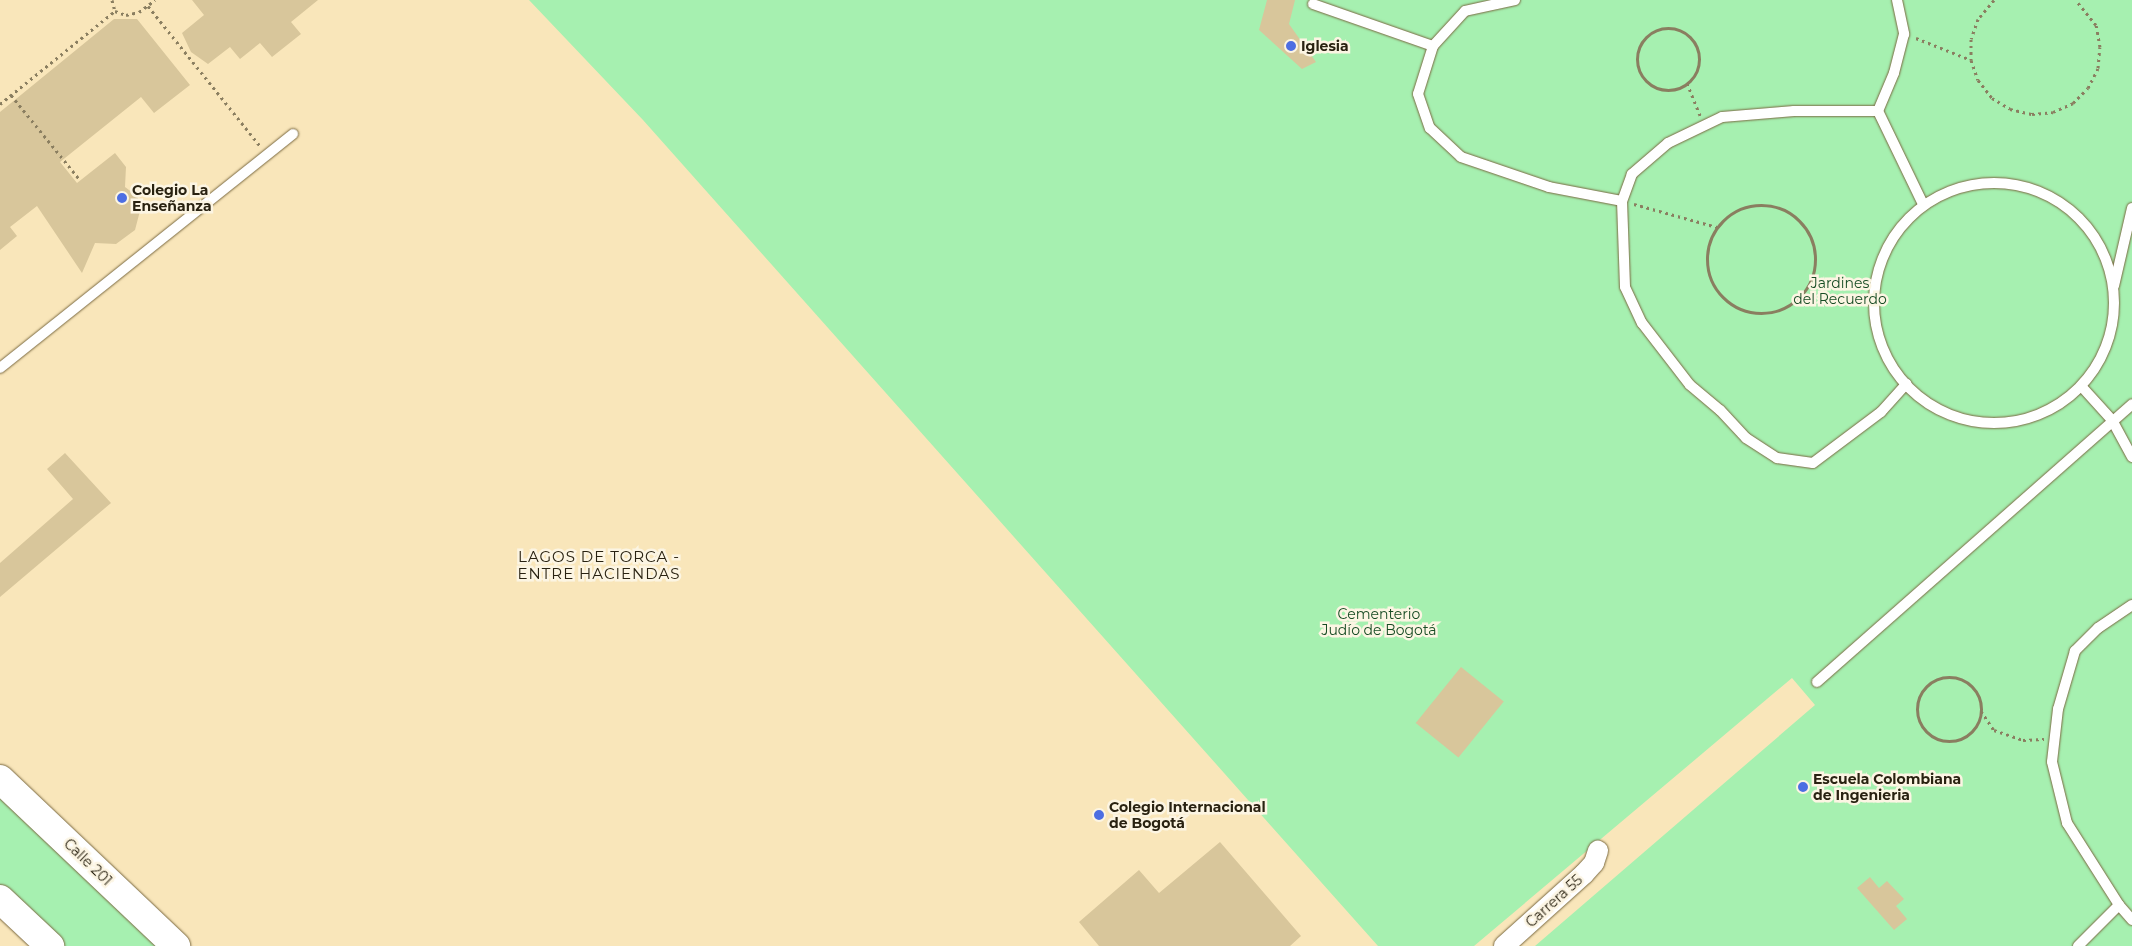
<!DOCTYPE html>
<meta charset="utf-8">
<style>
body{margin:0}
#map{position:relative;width:2132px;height:946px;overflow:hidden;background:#f9e6ba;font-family:Montserrat,sans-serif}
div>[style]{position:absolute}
.green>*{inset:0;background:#a6f0b0}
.building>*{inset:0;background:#d8c69b;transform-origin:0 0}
.path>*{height:3px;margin-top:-1.5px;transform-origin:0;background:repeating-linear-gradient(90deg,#8a7e60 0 2.5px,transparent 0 6.5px)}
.path>.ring{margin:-1.5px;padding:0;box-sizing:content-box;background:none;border:3px solid #8a7e60;border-radius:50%}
.roads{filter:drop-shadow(0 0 1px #7a6941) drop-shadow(0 0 1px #7a6941)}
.service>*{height:10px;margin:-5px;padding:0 5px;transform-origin:5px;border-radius:5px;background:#fff}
.service>.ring{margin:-5px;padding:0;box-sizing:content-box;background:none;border:10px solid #fff;border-radius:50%}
.minor>*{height:20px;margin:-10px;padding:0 10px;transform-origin:10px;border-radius:10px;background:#fff}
.secondary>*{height:28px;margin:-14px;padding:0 14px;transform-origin:14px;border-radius:14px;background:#fff}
.dots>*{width:14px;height:14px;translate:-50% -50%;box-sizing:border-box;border:2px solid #fcf5e3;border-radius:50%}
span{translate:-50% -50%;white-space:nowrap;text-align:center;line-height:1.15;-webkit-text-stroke:5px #fcf5e3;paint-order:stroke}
.poi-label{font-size:14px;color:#292211;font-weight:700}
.left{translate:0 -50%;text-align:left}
.park-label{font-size:14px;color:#174c24}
.street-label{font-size:14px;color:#292211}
.neighbourhood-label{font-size:15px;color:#292211;letter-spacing:1px}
</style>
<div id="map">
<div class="green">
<div style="clip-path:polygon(529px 0,2132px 0,2132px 946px,1535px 946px,1815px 705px,1792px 678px,1474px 946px,1378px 946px,643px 120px)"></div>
<div style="clip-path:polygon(0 791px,163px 946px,63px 946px,0 886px)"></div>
</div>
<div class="building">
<div style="clip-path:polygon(192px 0,318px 0,291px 22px,301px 34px,272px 57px,260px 43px,240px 59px,230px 47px,208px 64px,191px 52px,182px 33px,204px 15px)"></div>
<div style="clip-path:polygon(1267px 0,1295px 0,1289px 24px,1316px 62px,1302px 69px,1259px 30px)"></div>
<div style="clip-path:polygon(114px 19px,137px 19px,190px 85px,154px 113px,141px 97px,60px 162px,77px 183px,115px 153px,126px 167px,125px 187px,137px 196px,141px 207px,135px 230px,116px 244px,95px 243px,82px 273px,37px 206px,10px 227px,17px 236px,0 250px,0 112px)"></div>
<div style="clip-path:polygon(65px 453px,111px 503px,0 597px,0 563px,73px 499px,47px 469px)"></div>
<div style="left:1461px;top:667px;width:55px;height:72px;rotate:39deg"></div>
<div style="clip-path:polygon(1220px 842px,1301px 936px,1290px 946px,1099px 946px,1079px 922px,1139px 870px,1159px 893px)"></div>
<div style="clip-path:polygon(1870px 877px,1879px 888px,1887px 881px,1904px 899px,1896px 906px,1907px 919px,1894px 930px,1857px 888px)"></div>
</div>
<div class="path">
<div style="left:112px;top:0;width:11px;rotate:75deg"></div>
<div style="left:115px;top:11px;width:12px;rotate:20deg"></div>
<div style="left:126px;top:15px;width:13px;rotate:-13deg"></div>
<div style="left:139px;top:12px;width:20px;rotate:-37deg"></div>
<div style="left:1994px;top:0;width:25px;rotate:130deg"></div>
<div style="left:1978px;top:19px;width:21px;rotate:109deg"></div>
<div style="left:1971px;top:39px;width:21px;rotate:90deg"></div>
<div style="left:1971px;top:60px;width:21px;rotate:71deg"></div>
<div style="left:1978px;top:80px;width:23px;rotate:52deg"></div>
<div style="left:1992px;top:98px;width:21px;rotate:31deg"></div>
<div style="left:2010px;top:109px;width:23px;rotate:13deg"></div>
<div style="left:2032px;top:114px;width:21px;rotate:-5deg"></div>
<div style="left:2053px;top:112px;width:22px;rotate:-24deg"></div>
<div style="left:2073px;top:103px;width:21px;rotate:-45deg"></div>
<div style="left:2088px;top:88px;width:22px;rotate:-63deg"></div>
<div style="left:2098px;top:68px;width:21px;rotate:-85deg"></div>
<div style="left:2100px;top:47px;width:22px;rotate:-100deg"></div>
<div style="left:2096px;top:25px;width:32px;rotate:-129deg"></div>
<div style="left:148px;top:6px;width:179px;rotate:51.3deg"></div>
<div class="ring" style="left:1637px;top:28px;width:59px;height:59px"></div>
<div style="left:1916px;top:38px;width:59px;rotate:21.8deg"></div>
<div style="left:1687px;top:83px;width:35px;rotate:68deg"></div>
<div style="left:11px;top:95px;width:109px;rotate:50.9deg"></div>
<div style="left:0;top:104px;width:148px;rotate:-39deg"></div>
<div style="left:1634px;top:204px;width:86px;rotate:15.5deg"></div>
<div class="ring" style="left:1707px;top:205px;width:105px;height:105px"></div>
<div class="ring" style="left:1917px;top:677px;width:61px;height:61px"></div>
<div style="left:1981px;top:711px;width:23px;rotate:56deg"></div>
<div style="left:1994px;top:730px;width:31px;rotate:19deg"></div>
<div style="left:2023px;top:740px;width:21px;rotate:-3deg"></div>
</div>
<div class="roads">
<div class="service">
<div style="left:1515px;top:0;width:51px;rotate:167.6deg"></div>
<div style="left:1465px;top:11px;width:47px;rotate:132.4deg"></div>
<div style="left:1433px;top:46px;width:50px;rotate:107.4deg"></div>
<div style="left:1418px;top:94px;width:36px;rotate:71deg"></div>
<div style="left:1430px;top:128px;width:42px;rotate:43.1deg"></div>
<div style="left:1461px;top:157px;width:93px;rotate:18.8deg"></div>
<div style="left:1549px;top:187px;width:74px;rotate:10.9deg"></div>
<div style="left:1897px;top:0;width:35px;rotate:78deg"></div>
<div style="left:1904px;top:34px;width:40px;rotate:104.4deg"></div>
<div style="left:1894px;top:73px;width:41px;rotate:112.8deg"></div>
<div style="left:1878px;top:111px;width:103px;rotate:64.2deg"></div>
<div style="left:1313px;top:4px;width:127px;rotate:19.3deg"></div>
<div style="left:1878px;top:111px;width:84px;rotate:180deg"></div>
<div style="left:1794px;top:111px;width:72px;rotate:175.2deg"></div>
<div style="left:1722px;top:117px;width:60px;rotate:154.3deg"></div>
<div style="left:1668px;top:143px;width:48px;rotate:139.3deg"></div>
<div style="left:1632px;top:174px;width:29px;rotate:110deg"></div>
<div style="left:1622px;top:201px;width:86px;rotate:88deg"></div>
<div style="left:1625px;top:287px;width:40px;rotate:65deg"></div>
<div style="left:1642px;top:323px;width:78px;rotate:52.3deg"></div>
<div style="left:1690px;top:385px;width:39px;rotate:40deg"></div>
<div style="left:1720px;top:410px;width:38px;rotate:47deg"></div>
<div style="left:1746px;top:438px;width:37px;rotate:33deg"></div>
<div style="left:1777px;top:458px;width:36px;rotate:8deg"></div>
<div style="left:1813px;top:463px;width:85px;rotate:-36.9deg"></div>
<div style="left:1881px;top:412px;width:38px;rotate:-48deg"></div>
<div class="ring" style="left:1874px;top:183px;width:230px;height:230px"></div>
<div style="left:2114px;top:286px;width:80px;rotate:-77deg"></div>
<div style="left:0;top:368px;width:375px;rotate:-38.6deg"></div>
<div style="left:2082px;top:387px;width:45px;rotate:47.7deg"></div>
<div style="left:2112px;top:420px;width:42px;rotate:61.6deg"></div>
<div style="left:2132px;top:605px;width:41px;rotate:145.9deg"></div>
<div style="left:2098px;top:628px;width:33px;rotate:135deg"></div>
<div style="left:2075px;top:651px;width:60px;rotate:106.3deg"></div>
<div style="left:2058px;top:709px;width:53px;rotate:96.5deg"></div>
<div style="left:2052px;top:762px;width:63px;rotate:76.2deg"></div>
<div style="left:2067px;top:823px;width:97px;rotate:57.6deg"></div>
<div style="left:2119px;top:905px;width:20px;rotate:49deg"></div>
<div style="left:1817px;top:682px;width:420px;rotate:-41.4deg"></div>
<div style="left:2078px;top:946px;width:58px;rotate:-45deg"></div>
</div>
<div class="minor">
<div style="left:1504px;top:946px;width:108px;rotate:-42deg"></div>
<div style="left:1584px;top:874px;width:15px;rotate:-48deg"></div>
<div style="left:1594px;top:863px;width:13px;rotate:-72deg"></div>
</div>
<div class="secondary">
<div style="left:0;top:779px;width:243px;rotate:43.5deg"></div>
<div style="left:0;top:899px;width:69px;rotate:43.2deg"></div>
</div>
</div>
<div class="dots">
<div style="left:1291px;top:46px;background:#4d6ee2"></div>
<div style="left:122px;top:198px;background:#4d6ee2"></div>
<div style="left:1803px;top:787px;background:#4d6ee2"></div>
<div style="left:1099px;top:815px;background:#4d6ee2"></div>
</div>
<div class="poi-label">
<span class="left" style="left:1301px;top:46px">Iglesia</span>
<span class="left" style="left:132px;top:198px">Colegio La<br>Enseñanza</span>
<span class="left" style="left:1813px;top:787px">Escuela Colombiana<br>de Ingenieria</span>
<span class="left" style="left:1109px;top:815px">Colegio Internacional<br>de Bogotá</span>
</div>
<div class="park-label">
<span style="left:1840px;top:291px">Jardines<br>del Recuerdo</span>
<span style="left:1379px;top:622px">Cementerio<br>Judío de Bogotá</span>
</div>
<div class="street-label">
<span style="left:88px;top:862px;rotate:44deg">Calle 201</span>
<span style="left:1554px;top:901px;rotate:-42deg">Carrera 55</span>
</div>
<div class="neighbourhood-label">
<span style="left:599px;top:565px">LAGOS DE TORCA -<br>ENTRE HACIENDAS</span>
</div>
</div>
